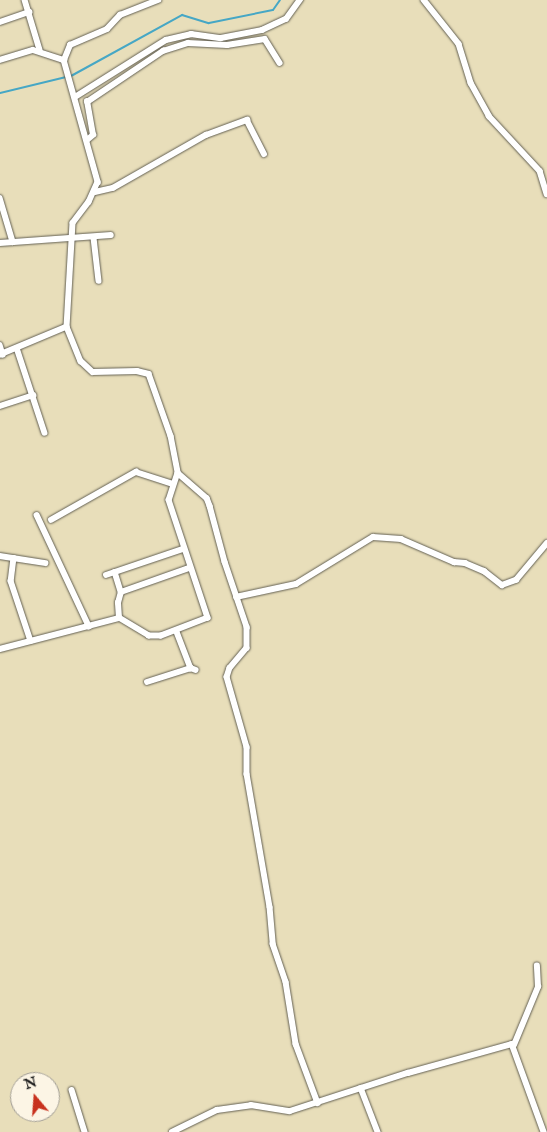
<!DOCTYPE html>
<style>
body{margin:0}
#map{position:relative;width:547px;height:1132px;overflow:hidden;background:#e8deba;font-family:"IM FELL English",serif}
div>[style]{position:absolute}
.stream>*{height:2px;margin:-1px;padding:0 1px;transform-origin:1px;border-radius:1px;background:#46a7c5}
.roads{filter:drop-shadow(0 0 1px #636053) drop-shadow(0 0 1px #636053)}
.street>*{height:5.5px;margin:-2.75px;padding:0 2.75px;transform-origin:2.75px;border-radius:2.75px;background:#fff}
span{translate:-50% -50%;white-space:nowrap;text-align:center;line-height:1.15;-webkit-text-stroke:5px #fcf5e5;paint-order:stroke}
.north{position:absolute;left:10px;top:1072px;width:50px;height:50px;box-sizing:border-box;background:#fcf5e5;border:1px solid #a29e95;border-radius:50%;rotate:342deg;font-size:14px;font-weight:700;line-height:20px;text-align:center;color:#1c1c1c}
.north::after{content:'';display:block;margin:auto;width:18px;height:22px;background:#c8321e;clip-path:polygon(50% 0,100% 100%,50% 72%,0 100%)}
</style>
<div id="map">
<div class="stream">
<div style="left:71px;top:76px;width:127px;rotate:-28.8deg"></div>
<div style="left:182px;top:15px;width:28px;rotate:17deg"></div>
<div style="left:209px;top:23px;width:65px;rotate:-11.5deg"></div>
<div style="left:273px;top:10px;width:12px;rotate:-55deg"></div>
<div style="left:0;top:93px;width:68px;rotate:-13.6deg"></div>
</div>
<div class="roads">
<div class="street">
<div style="left:25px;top:0;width:52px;rotate:73.3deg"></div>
<div style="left:424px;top:0;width:56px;rotate:51.5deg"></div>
<div style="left:459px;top:44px;width:41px;rotate:72.9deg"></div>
<div style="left:471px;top:83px;width:38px;rotate:61deg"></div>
<div style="left:489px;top:116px;width:75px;rotate:47.2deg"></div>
<div style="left:540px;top:171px;width:24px;rotate:73deg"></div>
<div style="left:0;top:22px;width:31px;rotate:-19deg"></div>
<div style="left:0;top:60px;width:34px;rotate:-17deg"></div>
<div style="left:33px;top:50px;width:33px;rotate:18deg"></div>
<div style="left:64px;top:60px;width:127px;rotate:74.4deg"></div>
<div style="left:98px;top:182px;width:22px;rotate:114deg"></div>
<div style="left:89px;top:202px;width:26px;rotate:127deg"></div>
<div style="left:73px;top:223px;width:104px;rotate:93.3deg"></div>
<div style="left:67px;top:327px;width:73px;rotate:157.3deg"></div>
<div style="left:64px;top:60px;width:16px;rotate:-68deg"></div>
<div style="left:70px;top:45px;width:40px;rotate:-23.4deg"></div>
<div style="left:107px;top:29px;width:19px;rotate:-47deg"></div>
<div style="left:120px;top:15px;width:41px;rotate:-21.5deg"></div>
<div style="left:75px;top:97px;width:107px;rotate:-32.1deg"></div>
<div style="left:166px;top:40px;width:26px;rotate:-13deg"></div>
<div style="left:191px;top:34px;width:30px;rotate:8deg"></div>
<div style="left:221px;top:38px;width:42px;rotate:-11deg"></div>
<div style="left:262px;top:30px;width:26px;rotate:-25deg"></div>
<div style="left:286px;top:19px;width:24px;rotate:-54deg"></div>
<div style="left:87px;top:140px;width:8px;rotate:-40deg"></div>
<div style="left:93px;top:135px;width:34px;rotate:-100deg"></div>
<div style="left:87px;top:102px;width:92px;rotate:-33.9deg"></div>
<div style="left:163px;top:51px;width:26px;rotate:-18deg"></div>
<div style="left:188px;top:43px;width:39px;rotate:3deg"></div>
<div style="left:227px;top:45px;width:38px;rotate:-9deg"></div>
<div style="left:265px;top:39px;width:28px;rotate:58deg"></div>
<div style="left:95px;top:192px;width:18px;rotate:-13deg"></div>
<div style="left:113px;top:188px;width:107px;rotate:-29.7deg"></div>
<div style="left:206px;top:135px;width:44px;rotate:-20.1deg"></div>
<div style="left:247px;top:120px;width:38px;rotate:63deg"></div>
<div style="left:0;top:198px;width:46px;rotate:73.5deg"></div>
<div style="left:94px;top:238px;width:43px;rotate:83.4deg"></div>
<div style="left:0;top:243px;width:111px;rotate:-4.1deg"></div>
<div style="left:67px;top:327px;width:37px;rotate:68deg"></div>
<div style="left:81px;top:361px;width:16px;rotate:43deg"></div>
<div style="left:93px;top:372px;width:44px;rotate:-1.3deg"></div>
<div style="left:137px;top:371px;width:12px;rotate:14deg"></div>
<div style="left:149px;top:374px;width:66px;rotate:70.5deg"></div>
<div style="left:171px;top:436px;width:38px;rotate:79deg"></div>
<div style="left:178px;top:473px;width:38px;rotate:41deg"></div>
<div style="left:207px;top:498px;width:9px;rotate:69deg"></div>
<div style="left:210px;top:506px;width:58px;rotate:75deg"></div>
<div style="left:225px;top:562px;width:69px;rotate:71.3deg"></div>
<div style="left:247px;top:627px;width:21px;rotate:90deg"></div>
<div style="left:247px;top:648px;width:26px;rotate:130deg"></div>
<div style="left:230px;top:668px;width:9px;rotate:108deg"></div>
<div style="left:227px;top:677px;width:73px;rotate:74.1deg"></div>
<div style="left:247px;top:747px;width:27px;rotate:90deg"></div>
<div style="left:247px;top:774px;width:135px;rotate:80.2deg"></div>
<div style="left:270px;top:907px;width:37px;rotate:85deg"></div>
<div style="left:273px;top:944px;width:40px;rotate:71.1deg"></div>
<div style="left:286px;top:982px;width:63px;rotate:80.8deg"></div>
<div style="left:296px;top:1044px;width:63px;rotate:69.6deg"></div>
<div style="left:0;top:345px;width:10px;rotate:73deg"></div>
<div style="left:17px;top:348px;width:89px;rotate:71.8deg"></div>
<div style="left:0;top:406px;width:35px;rotate:-18deg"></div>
<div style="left:178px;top:473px;width:28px;rotate:108deg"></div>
<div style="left:169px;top:500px;width:124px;rotate:71.7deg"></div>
<div style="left:208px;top:618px;width:50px;rotate:159deg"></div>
<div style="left:161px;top:636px;width:12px;rotate:180deg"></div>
<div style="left:149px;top:636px;width:35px;rotate:-149deg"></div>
<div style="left:119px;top:618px;width:15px;rotate:-94deg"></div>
<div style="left:118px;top:603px;width:11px;rotate:-75deg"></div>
<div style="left:121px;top:592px;width:72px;rotate:-19.4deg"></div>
<div style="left:37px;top:515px;width:123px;rotate:64.9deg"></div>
<div style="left:51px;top:520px;width:98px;rotate:-29.5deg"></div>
<div style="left:136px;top:472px;width:39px;rotate:18deg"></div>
<div style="left:0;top:556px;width:46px;rotate:8.8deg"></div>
<div style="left:14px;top:558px;width:23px;rotate:97deg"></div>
<div style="left:11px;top:581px;width:63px;rotate:71.6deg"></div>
<div style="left:115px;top:572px;width:21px;rotate:73deg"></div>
<div style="left:106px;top:575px;width:81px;rotate:-18.7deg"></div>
<div style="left:236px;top:597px;width:61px;rotate:-12.2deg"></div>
<div style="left:296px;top:584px;width:90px;rotate:-31.4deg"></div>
<div style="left:373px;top:537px;width:28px;rotate:4deg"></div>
<div style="left:401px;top:539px;width:58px;rotate:23.5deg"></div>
<div style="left:454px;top:562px;width:11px;rotate:5deg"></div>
<div style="left:465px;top:563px;width:21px;rotate:23deg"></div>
<div style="left:484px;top:571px;width:23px;rotate:38deg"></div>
<div style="left:502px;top:585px;width:15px;rotate:-20deg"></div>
<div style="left:516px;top:580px;width:48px;rotate:-50deg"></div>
<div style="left:177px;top:632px;width:39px;rotate:69deg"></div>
<div style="left:191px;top:668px;width:5px;rotate:22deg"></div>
<div style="left:0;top:649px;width:123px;rotate:-14.6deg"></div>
<div style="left:147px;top:682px;width:46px;rotate:-17.7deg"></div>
<div style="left:514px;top:1045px;width:63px;rotate:-67.5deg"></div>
<div style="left:538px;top:987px;width:21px;rotate:-93deg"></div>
<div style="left:361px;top:1088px;width:47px;rotate:68.9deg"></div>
<div style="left:72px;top:1090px;width:44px;rotate:72.8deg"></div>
<div style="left:172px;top:1132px;width:50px;rotate:-26.1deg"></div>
<div style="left:217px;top:1110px;width:34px;rotate:-8deg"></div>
<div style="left:251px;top:1105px;width:39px;rotate:9deg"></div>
<div style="left:290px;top:1111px;width:124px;rotate:-17.9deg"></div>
<div style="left:408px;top:1073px;width:108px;rotate:-15.6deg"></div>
<div style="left:512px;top:1044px;width:94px;rotate:70deg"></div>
</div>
</div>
<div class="north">N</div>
</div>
